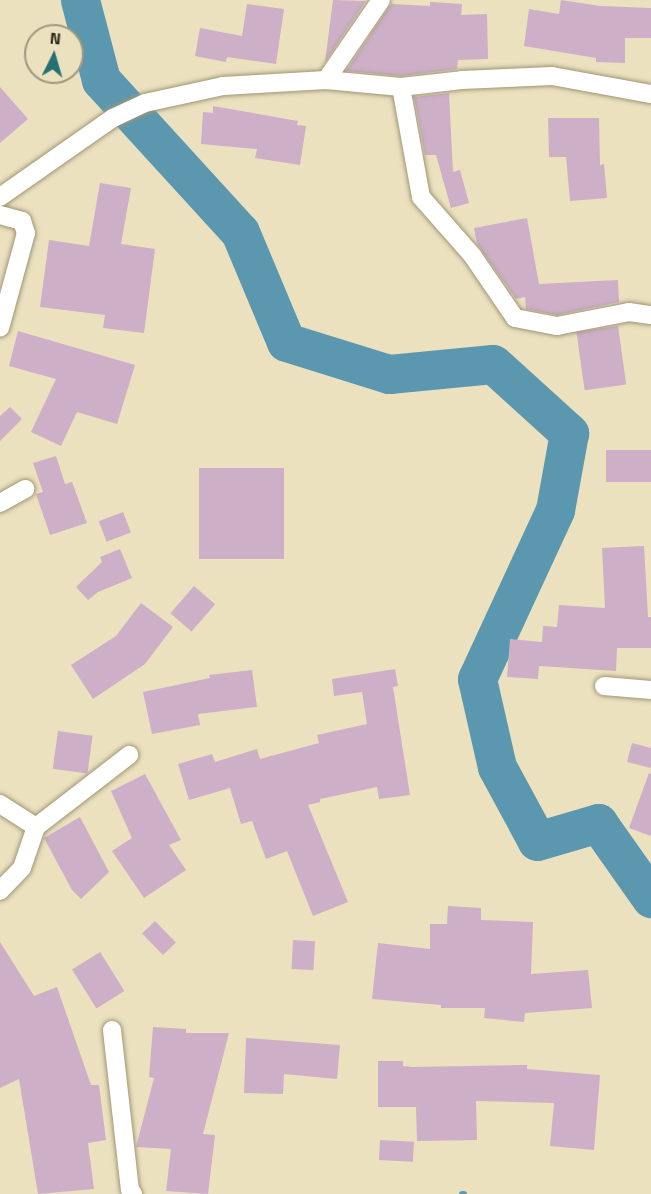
<!DOCTYPE html>
<style>
body{margin:0}
#map{position:relative;width:651px;height:1194px;overflow:hidden;background:#ebe1bf;font-family:"Titillium Web",sans-serif}
div>[style]{position:absolute}
.stream>*{height:7px;margin:-3.5px;padding:0 3.5px;transform-origin:3.5px;border-radius:3.5px;background:#5b98af}
.river>*{height:39px;margin:-19.5px;padding:0 19.5px;transform-origin:19.5px;border-radius:19.5px;background:#5b98af}
.building>*{inset:0;background:#cdafc7;transform-origin:0 0}
.roads{filter:drop-shadow(0 0 2px #9f9676) drop-shadow(0 0 2px #9f9676)}
.minor>*{height:18px;margin:-9px;padding:0 9px;transform-origin:9px;border-radius:9px;background:#fff}
span{translate:-50% -50%;white-space:nowrap;text-align:center;line-height:1.15;-webkit-text-stroke:6px #ebe1bf;paint-order:stroke}
.north{position:absolute;left:24px;top:24px;width:60px;height:60px;box-sizing:border-box;background:#ebe1bf;border:2px solid #9f987e;border-radius:50%;rotate:5deg;font-size:16px;font-weight:700;line-height:24px;text-align:center;color:#2e2a1d}
.north::after{content:'';display:block;margin:auto;width:21px;height:27px;background:#257072;clip-path:polygon(50% 0,100% 100%,50% 72%,0 100%)}
</style>
<div id="map">
<div class="stream">
<div style="left:462px;top:1194px;width:1px"></div>
</div>
<div class="river">
<div style="left:80px;top:0;width:83px;rotate:75.3deg"></div>
<div style="left:101px;top:80px;width:206px;rotate:47.6deg"></div>
<div style="left:240px;top:232px;width:119px;rotate:67.3deg"></div>
<div style="left:286px;top:342px;width:108px;rotate:17.3deg"></div>
<div style="left:389px;top:374px;width:104px;rotate:-5.5deg"></div>
<div style="left:493px;top:364px;width:103px;rotate:42.2deg"></div>
<div style="left:569px;top:433px;width:78px;rotate:100.3deg"></div>
<div style="left:555px;top:510px;width:186px;rotate:114.8deg"></div>
<div style="left:477px;top:679px;width:90px;rotate:77.2deg"></div>
<div style="left:497px;top:767px;width:84px;rotate:61.6deg"></div>
<div style="left:537px;top:841px;width:64px;rotate:-16.4deg"></div>
<div style="left:598px;top:823px;width:92px;rotate:54.8deg"></div>
</div>
<div class="building">
<div style="clip-path:polygon(333px 0,366px 1px,325px 62px)"></div>
<div style="clip-path:polygon(561px 0,600px 6px,651px 8px,651px 38px,625px 38px,625px 63px,596px 62px,596px 58px,524px 46px,529px 9px,559px 14px)"></div>
<div style="clip-path:polygon(430px 2px,462px 4px,461px 15px,487px 14px,488px 59px,458px 60px,457px 69px,401px 76px,346px 71px,391px 4px,430px 6px)"></div>
<div style="clip-path:polygon(247px 4px,284px 9px,276px 64px,227px 57px,226px 62px,195px 56px,200px 28px,242px 36px)"></div>
<div style="clip-path:polygon(0 87px,28px 119px,0 143px)"></div>
<div style="clip-path:polygon(449px 93px,453px 172px,460px 170px,469px 203px,451px 208px,436px 155px,425px 155px,414px 97px)"></div>
<div style="clip-path:polygon(213px 106px,298px 121px,297px 125px,306px 126px,300px 165px,255px 158px,257px 149px,201px 144px,203px 112px,213px 113px)"></div>
<div style="clip-path:polygon(548px 118px,599px 118px,600px 165px,604px 164px,607px 198px,570px 201px,566px 157px,549px 157px)"></div>
<div style="clip-path:polygon(100px 183px,131px 188px,121px 244px,155px 249px,144px 333px,103px 328px,105px 315px,40px 307px,49px 240px,89px 246px)"></div>
<div style="clip-path:polygon(527px 218px,539px 284px,618px 280px,619px 302px,557px 315px,526px 309px,525px 297px,516px 299px,477px 244px,474px 228px)"></div>
<div style="left:618px;top:326px;width:59px;height:42px;rotate:82deg"></div>
<div style="clip-path:polygon(18px 331px,135px 365px,117px 424px,77px 412px,61px 446px,31px 432px,56px 379px,9px 366px)"></div>
<div style="clip-path:polygon(10px 407px,22px 419px,0 441px,0 416px)"></div>
<div style="left:651px;top:450px;width:32px;height:45px;rotate:90deg"></div>
<div style="clip-path:polygon(56px 456px,65px 484px,72px 482px,87px 523px,50px 535px,36px 494px,43px 492px,33px 463px)"></div>
<div style="left:199px;top:468px;width:85px;height:91px"></div>
<div style="left:123px;top:512px;width:22px;height:26px;rotate:69deg"></div>
<div style="clip-path:polygon(644px 546px,648px 617px,651px 617px,651px 648px,617px 648px,616px 671px,539px 666px,538px 679px,507px 677px,510px 639px,542px 642px,543px 626px,557px 627px,559px 605px,605px 608px,602px 548px)"></div>
<div style="clip-path:polygon(120px 549px,132px 578px,98px 592px,88px 600px,76px 587px,102px 562px,100px 557px)"></div>
<div style="left:194px;top:586px;width:28px;height:36px;rotate:41deg"></div>
<div style="clip-path:polygon(141px 603px,173px 627px,145px 664px,93px 699px,71px 665px,116px 636px)"></div>
<div style="clip-path:polygon(395px 669px,398px 686px,393px 687px,410px 795px,379px 799px,377px 787px,320px 799px,320px 802px,308px 805px,348px 902px,313px 916px,287px 851px,266px 859px,252px 821px,241px 824px,230px 788px,189px 800px,178px 764px,212px 754px,215px 762px,257px 749px,260px 759px,319px 743px,317px 735px,367px 724px,362px 692px,334px 696px,332px 679px)"></div>
<div style="clip-path:polygon(252px 670px,257px 707px,198px 714px,200px 725px,152px 734px,143px 692px,210px 678px,209px 675px)"></div>
<div style="left:58px;top:731px;width:35px;height:38px;rotate:8deg"></div>
<div style="clip-path:polygon(632px 743px,651px 748px,651px 768px,627px 762px)"></div>
<div style="clip-path:polygon(649px 773px,651px 774px,651px 836px,629px 828px)"></div>
<div style="clip-path:polygon(145px 774px,181px 840px,169px 845px,186px 870px,144px 898px,112px 851px,132px 838px,111px 791px)"></div>
<div style="clip-path:polygon(80px 817px,109px 872px,81px 899px,72px 890px,44px 838px)"></div>
<div style="clip-path:polygon(448px 906px,481px 908px,481px 920px,533px 922px,531px 974px,588px 970px,592px 1008px,525px 1013px,524px 1022px,484px 1018px,485px 1008px,441px 1008px,441px 1005px,372px 999px,378px 943px,430px 949px,430px 924px,447px 924px)"></div>
<div style="left:155px;top:921px;width:30px;height:18px;rotate:46deg"></div>
<div style="left:293px;top:940px;width:22px;height:29px;rotate:3deg"></div>
<div style="clip-path:polygon(0 942px,34px 996px,57px 987px,91px 1085px,99px 1085px,106px 1140px,88px 1143px,94px 1189px,38px 1194px,19px 1079px,0 1088px)"></div>
<div style="left:100px;top:952px;width:46px;height:33px;rotate:58deg"></div>
<div style="clip-path:polygon(153px 1027px,186px 1029px,186px 1033px,229px 1033px,203px 1134px,215px 1135px,208px 1194px,166px 1191px,171px 1149px,136px 1147px,154px 1078px,149px 1077px)"></div>
<div style="clip-path:polygon(246px 1038px,340px 1045px,337px 1079px,284px 1074px,283px 1094px,244px 1093px)"></div>
<div style="clip-path:polygon(378px 1061px,403px 1061px,403px 1066px,412px 1067px,527px 1065px,527px 1069px,600px 1075px,594px 1150px,550px 1146px,554px 1103px,476px 1101px,477px 1140px,417px 1141px,416px 1107px,378px 1107px)"></div>
<div style="left:380px;top:1140px;width:34px;height:20px;rotate:3deg"></div>
</div>
<div class="roads">
<div class="minor">
<div style="left:326px;top:80px;width:97px;rotate:-55.5deg"></div>
<div style="left:401px;top:87px;width:112px;rotate:79.7deg"></div>
<div style="left:421px;top:197px;width:77px;rotate:48.7deg"></div>
<div style="left:472px;top:255px;width:76px;rotate:55.7deg"></div>
<div style="left:515px;top:318px;width:43px;rotate:10.8deg"></div>
<div style="left:557px;top:326px;width:73px;rotate:-11deg"></div>
<div style="left:629px;top:312px;width:22px;rotate:8deg"></div>
<div style="left:0;top:197px;width:138px;rotate:-35deg"></div>
<div style="left:113px;top:118px;width:35px;rotate:-25deg"></div>
<div style="left:145px;top:103px;width:80px;rotate:-12.3deg"></div>
<div style="left:223px;top:86px;width:103px;rotate:-3.3deg"></div>
<div style="left:326px;top:80px;width:75px;rotate:5.3deg"></div>
<div style="left:401px;top:87px;width:61px;rotate:-6.5deg"></div>
<div style="left:462px;top:80px;width:90px;rotate:-2.5deg"></div>
<div style="left:552px;top:76px;width:101px;rotate:10.3deg"></div>
<div style="left:0;top:215px;width:23px;rotate:15deg"></div>
<div style="left:22px;top:221px;width:13px;rotate:72deg"></div>
<div style="left:26px;top:233px;width:98px;rotate:105.3deg"></div>
<div style="left:0;top:503px;width:29px;rotate:-29deg"></div>
<div style="left:604px;top:686px;width:47px;rotate:4.9deg"></div>
<div style="left:0;top:804px;width:43px;rotate:32.6deg"></div>
<div style="left:36px;top:827px;width:43px;rotate:108.9deg"></div>
<div style="left:22px;top:868px;width:32px;rotate:134deg"></div>
<div style="left:36px;top:827px;width:118px;rotate:-37.7deg"></div>
<div style="left:112px;top:1030px;width:161px;rotate:83.6deg"></div>
<div style="left:130px;top:1190px;width:5px;rotate:53deg"></div>
</div>
</div>
<div class="north">N</div>
</div>
